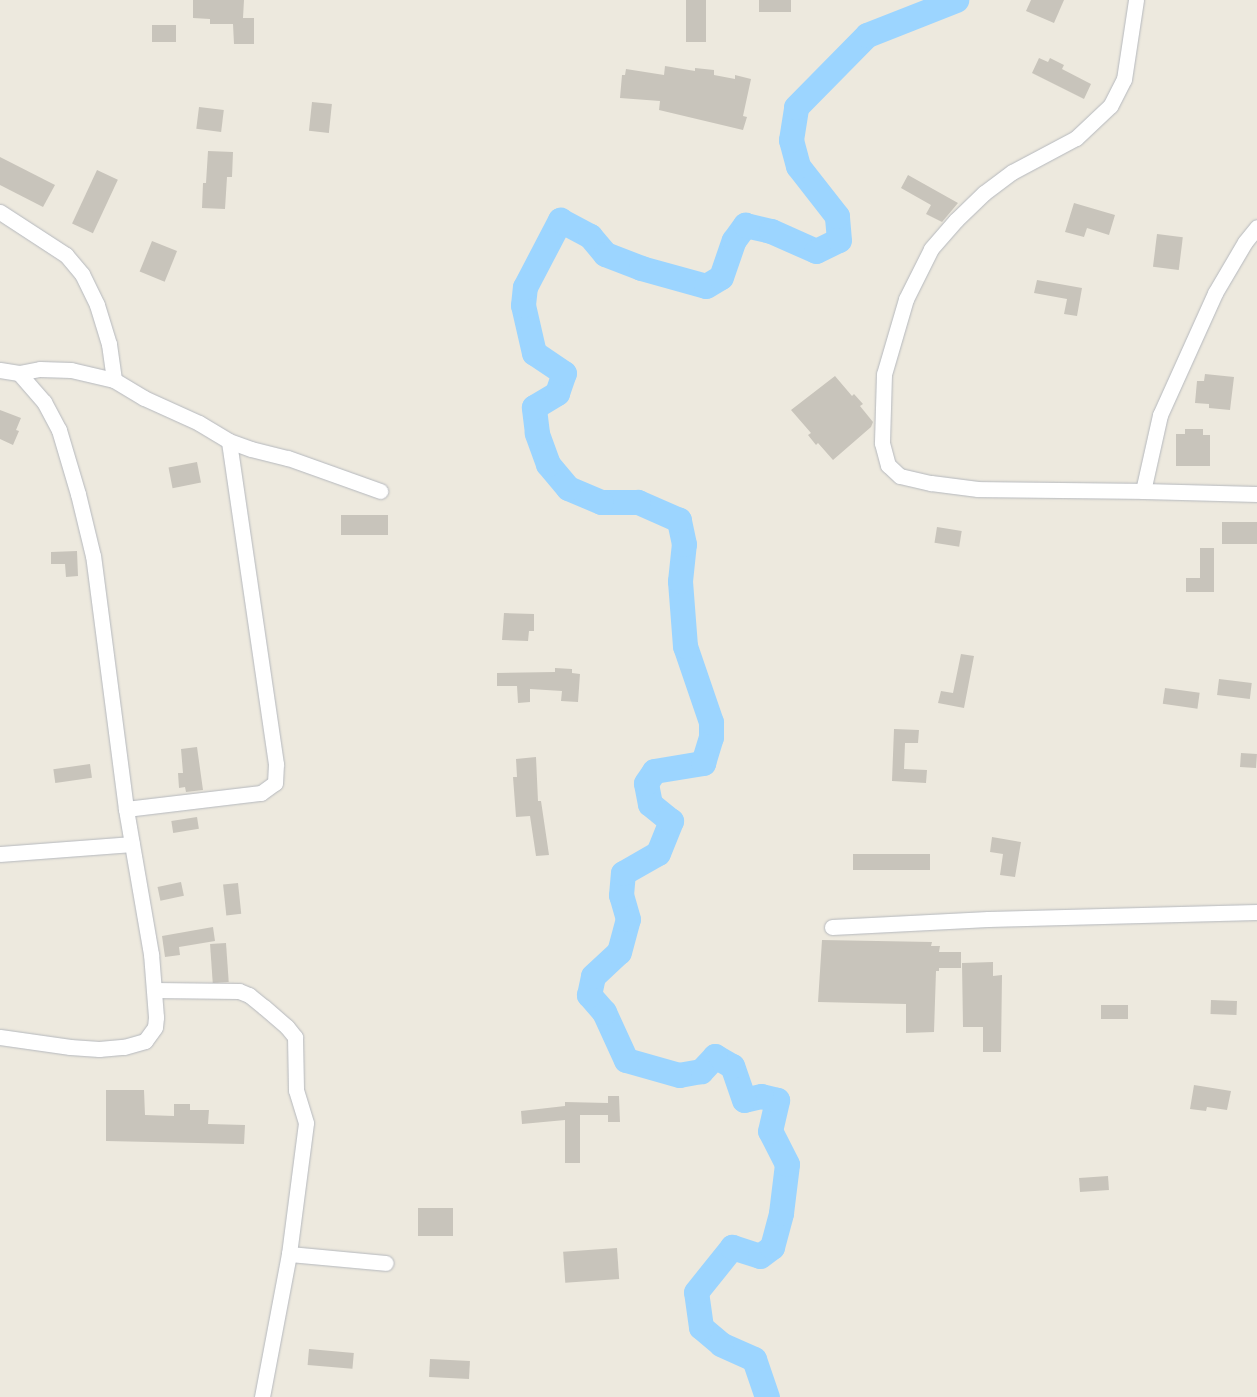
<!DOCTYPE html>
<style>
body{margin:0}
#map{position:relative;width:1257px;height:1397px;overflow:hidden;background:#ede9de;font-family:Poppins,sans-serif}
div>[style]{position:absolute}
.river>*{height:25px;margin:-12.5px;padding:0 12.5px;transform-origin:12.5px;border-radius:12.5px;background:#9cd5ff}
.building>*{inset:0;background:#c8c4bb;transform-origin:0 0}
.roads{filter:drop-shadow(0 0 1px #b5b8bd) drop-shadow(0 0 1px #b5b8bd)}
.minor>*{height:15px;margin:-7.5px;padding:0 7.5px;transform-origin:7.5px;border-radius:7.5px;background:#fff}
span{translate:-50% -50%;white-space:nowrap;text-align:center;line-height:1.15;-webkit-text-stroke:4.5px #fff;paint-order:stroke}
</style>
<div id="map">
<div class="river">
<div style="left:767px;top:1397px;width:40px;rotate:-108.9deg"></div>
<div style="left:754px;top:1359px;width:36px;rotate:-156deg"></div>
<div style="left:721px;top:1344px;width:26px;rotate:-140deg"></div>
<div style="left:701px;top:1327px;width:35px;rotate:-98deg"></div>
<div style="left:696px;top:1292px;width:58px;rotate:-51.3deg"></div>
<div style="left:732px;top:1247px;width:29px;rotate:18deg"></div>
<div style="left:760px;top:1256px;width:15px;rotate:-37deg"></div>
<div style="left:772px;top:1247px;width:35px;rotate:-75deg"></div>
<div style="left:781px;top:1213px;width:49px;rotate:-83deg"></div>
<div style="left:787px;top:1164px;width:37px;rotate:-117deg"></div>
<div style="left:770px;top:1131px;width:32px;rotate:-77deg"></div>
<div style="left:777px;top:1100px;width:16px;rotate:-166deg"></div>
<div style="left:761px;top:1096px;width:17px;rotate:167deg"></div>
<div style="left:744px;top:1100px;width:36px;rotate:-109deg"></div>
<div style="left:732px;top:1066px;width:20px;rotate:-150deg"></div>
<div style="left:715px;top:1056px;width:21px;rotate:133deg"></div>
<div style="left:701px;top:1071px;width:22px;rotate:170deg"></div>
<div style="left:679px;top:1075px;width:55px;rotate:-164.2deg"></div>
<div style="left:626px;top:1060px;width:53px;rotate:-114.6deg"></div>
<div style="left:604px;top:1012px;width:23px;rotate:-131deg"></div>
<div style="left:589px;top:995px;width:19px;rotate:-78deg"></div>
<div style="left:593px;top:976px;width:35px;rotate:-43deg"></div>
<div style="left:619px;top:952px;width:34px;rotate:-75deg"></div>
<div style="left:628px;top:919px;width:25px;rotate:-106deg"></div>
<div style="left:621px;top:895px;width:22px;rotate:-85deg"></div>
<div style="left:623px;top:873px;width:40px;rotate:-29.7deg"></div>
<div style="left:658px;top:853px;width:35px;rotate:-68deg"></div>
<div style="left:671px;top:821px;width:27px;rotate:-141deg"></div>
<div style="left:650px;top:804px;width:21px;rotate:-101deg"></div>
<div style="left:646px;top:783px;width:14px;rotate:-56deg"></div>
<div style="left:654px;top:771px;width:50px;rotate:-9.3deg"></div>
<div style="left:703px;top:763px;width:27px;rotate:-73deg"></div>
<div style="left:711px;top:737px;width:15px;rotate:-90deg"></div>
<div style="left:711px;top:722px;width:80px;rotate:-108.9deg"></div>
<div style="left:685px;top:646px;width:65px;rotate:-94.4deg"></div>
<div style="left:680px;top:581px;width:37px;rotate:-84deg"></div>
<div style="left:684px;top:544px;width:25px;rotate:-102deg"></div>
<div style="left:679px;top:520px;width:45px;rotate:-156.3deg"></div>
<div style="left:638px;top:502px;width:37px;rotate:180deg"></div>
<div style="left:601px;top:502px;width:36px;rotate:-157deg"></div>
<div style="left:568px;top:488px;width:31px;rotate:-130deg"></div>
<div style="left:548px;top:464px;width:33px;rotate:-110deg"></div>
<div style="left:537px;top:433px;width:26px;rotate:-97deg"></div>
<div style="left:534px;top:407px;width:27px;rotate:-31deg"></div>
<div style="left:557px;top:393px;width:21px;rotate:-71deg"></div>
<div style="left:564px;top:373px;width:36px;rotate:-146deg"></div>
<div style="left:534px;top:353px;width:49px;rotate:-102.9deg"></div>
<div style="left:523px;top:305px;width:18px;rotate:-84deg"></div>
<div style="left:525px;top:287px;width:76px;rotate:-62.4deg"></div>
<div style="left:560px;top:220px;width:34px;rotate:28deg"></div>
<div style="left:590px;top:236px;width:23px;rotate:50deg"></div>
<div style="left:605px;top:254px;width:39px;rotate:21deg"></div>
<div style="left:641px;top:268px;width:67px;rotate:15.5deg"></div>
<div style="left:706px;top:286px;width:17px;rotate:-31deg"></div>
<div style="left:721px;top:277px;width:39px;rotate:-71deg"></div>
<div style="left:734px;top:240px;width:19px;rotate:-54deg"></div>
<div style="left:745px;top:225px;width:27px;rotate:13deg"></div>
<div style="left:771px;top:231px;width:49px;rotate:24deg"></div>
<div style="left:816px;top:251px;width:25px;rotate:-26deg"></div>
<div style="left:839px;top:240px;width:24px;rotate:-95deg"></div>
<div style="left:837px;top:216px;width:63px;rotate:-128deg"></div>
<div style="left:798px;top:166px;width:27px;rotate:-105deg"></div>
<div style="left:791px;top:140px;width:33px;rotate:-81deg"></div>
<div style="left:796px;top:107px;width:101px;rotate:-45.4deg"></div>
<div style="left:867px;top:35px;width:96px;rotate:-21.5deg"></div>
</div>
<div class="building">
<div style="clip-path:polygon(193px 0,244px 0,243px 18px,254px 18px,254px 44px,234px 44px,233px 24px,210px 24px,210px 19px,193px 18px)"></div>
<div style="left:686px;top:0;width:20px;height:42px"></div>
<div style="left:759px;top:0;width:32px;height:12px"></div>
<div style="clip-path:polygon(1031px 0,1064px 0,1054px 23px,1026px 11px)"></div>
<div style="left:152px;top:25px;width:24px;height:17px"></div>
<div style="clip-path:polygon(1039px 58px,1048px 62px,1050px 58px,1064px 65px,1062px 69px,1091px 84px,1084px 99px,1032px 73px)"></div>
<div style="clip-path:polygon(665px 66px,695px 71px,695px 68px,714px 70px,714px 75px,735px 79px,735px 75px,751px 79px,743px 116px,747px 117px,743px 130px,659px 110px,660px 101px,620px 98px,622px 75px,625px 75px,626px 69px,664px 75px)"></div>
<div style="left:312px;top:102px;width:20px;height:29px;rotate:6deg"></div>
<div style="left:199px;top:107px;width:25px;height:22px;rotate:7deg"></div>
<div style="clip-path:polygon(208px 151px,233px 152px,232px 177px,227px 177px,225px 209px,202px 208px,203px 183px,206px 183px)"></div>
<div style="clip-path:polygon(0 157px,55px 185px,43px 207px,0 185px)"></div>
<div style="left:97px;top:170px;width:23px;height:59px;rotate:25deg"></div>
<div style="clip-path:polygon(908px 175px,958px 203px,942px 222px,926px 214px,931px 205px,901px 188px)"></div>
<div style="clip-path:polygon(1074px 203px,1115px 215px,1109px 235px,1087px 228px,1084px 237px,1065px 232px)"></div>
<div style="left:1157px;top:234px;width:26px;height:33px;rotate:7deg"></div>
<div style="left:152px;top:241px;width:27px;height:33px;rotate:22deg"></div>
<div style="clip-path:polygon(1037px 280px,1082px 288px,1077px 316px,1064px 314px,1067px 299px,1034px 293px)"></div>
<div style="clip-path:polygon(1205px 374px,1234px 377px,1230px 410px,1209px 408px,1209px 404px,1195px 403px,1197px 381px,1204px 381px)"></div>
<div style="clip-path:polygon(835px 376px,852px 396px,854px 394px,863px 404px,860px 406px,873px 422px,871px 427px,833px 460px,818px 443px,816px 445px,808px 435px,811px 433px,791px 410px)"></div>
<div style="clip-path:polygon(0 410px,21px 418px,16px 430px,19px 431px,13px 445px,0 439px)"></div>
<div style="clip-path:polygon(1185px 429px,1203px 429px,1203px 435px,1210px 435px,1210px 466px,1176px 466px,1176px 434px,1185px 434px)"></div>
<div style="left:197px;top:462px;width:21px;height:29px;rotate:79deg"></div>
<div style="left:341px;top:515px;width:47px;height:20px"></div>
<div style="left:1257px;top:522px;width:22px;height:35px;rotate:90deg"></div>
<div style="left:937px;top:527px;width:25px;height:16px;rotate:9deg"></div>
<div style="clip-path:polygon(1200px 548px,1214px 548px,1214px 592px,1186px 592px,1186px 578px,1200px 578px)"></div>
<div style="clip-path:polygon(77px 551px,78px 576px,66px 577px,65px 564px,51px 564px,51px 552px)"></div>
<div style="clip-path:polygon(504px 613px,534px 614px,534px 631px,529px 631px,528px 641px,502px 640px)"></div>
<div style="clip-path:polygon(961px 654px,974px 656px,964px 708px,938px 703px,941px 691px,953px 693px)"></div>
<div style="clip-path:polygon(555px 668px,572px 669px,572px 673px,580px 674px,578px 702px,561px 701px,562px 691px,530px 689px,530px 702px,518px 703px,517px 686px,497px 686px,497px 673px,555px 672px)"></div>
<div style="left:1219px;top:679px;width:33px;height:16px;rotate:7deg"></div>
<div style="left:1165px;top:688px;width:35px;height:16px;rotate:8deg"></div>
<div style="clip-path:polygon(894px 729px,919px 730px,918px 743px,905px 743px,904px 769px,927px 770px,926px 783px,892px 781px)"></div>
<div style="clip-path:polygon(197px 747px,203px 790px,186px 792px,185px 787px,179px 788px,178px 773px,183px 773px,181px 749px)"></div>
<div style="left:1241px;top:753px;width:16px;height:14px;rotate:4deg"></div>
<div style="clip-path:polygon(536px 757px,538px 801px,541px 801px,549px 855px,536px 856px,530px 816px,516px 817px,513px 777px,517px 777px,516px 759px)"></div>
<div style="left:90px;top:764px;width:14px;height:37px;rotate:82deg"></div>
<div style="left:197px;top:817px;width:12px;height:26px;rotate:81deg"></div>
<div style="clip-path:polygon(992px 837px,1021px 842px,1015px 877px,1000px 875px,1003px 854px,990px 852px)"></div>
<div style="left:930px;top:854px;width:16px;height:77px;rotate:90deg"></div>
<div style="left:181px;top:882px;width:14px;height:24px;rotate:78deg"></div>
<div style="left:238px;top:883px;width:31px;height:15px;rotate:84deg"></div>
<div style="clip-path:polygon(213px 927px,215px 941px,179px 947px,180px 955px,165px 957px,162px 936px)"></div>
<div style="clip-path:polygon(822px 940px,932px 942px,931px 946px,940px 946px,939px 952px,961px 952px,961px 968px,939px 968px,939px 971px,936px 971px,934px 1032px,906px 1033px,906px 1004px,818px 1002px)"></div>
<div style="left:226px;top:943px;width:39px;height:16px;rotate:86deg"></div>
<div style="clip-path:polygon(993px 962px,993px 976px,1002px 975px,1001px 1052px,983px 1052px,983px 1027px,963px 1027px,962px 963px)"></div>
<div style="left:1211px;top:1000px;width:26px;height:14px;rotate:2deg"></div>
<div style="left:1101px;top:1005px;width:27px;height:14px"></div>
<div style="clip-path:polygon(1194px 1085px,1231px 1091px,1227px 1110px,1207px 1107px,1206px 1111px,1190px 1109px)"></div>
<div style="clip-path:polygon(106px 1090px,144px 1090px,145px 1115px,174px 1116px,174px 1104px,190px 1104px,190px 1110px,209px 1110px,208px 1124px,245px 1125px,244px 1144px,106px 1141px)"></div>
<div style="clip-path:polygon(608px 1096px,619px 1096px,620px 1122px,608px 1122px,608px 1115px,580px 1115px,580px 1163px,565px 1163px,565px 1120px,522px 1124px,521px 1111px,565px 1106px,565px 1102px,608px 1103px)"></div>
<div style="left:1108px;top:1176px;width:14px;height:29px;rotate:86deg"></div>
<div style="left:453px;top:1208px;width:28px;height:35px;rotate:90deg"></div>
<div style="left:617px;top:1248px;width:31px;height:54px;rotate:86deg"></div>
<div style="left:309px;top:1349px;width:45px;height:16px;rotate:5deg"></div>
<div style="left:430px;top:1359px;width:40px;height:18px;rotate:3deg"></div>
</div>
<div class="roads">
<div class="minor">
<div style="left:1136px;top:0;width:80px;rotate:98.6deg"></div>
<div style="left:1124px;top:79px;width:30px;rotate:117deg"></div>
<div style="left:1110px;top:106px;width:47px;rotate:136.7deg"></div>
<div style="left:1076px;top:138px;width:72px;rotate:152deg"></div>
<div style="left:1012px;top:172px;width:35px;rotate:143deg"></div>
<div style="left:984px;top:193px;width:39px;rotate:136deg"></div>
<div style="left:956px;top:220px;width:38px;rotate:131deg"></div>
<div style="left:931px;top:249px;width:56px;rotate:116.6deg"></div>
<div style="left:906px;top:299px;width:78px;rotate:106.3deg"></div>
<div style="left:884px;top:374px;width:69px;rotate:91.7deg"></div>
<div style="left:882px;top:443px;width:23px;rotate:75deg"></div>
<div style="left:888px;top:465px;width:16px;rotate:43deg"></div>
<div style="left:900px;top:476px;width:32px;rotate:13deg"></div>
<div style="left:931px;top:483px;width:47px;rotate:7.3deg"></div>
<div style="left:978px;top:489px;width:165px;rotate:0.7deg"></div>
<div style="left:1143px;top:491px;width:78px;rotate:-77.4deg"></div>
<div style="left:1160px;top:415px;width:134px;rotate:-65.7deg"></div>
<div style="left:1215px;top:293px;width:59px;rotate:-59.5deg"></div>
<div style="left:1245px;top:242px;width:19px;rotate:-51deg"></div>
<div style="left:0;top:212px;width:79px;rotate:33.1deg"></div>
<div style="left:66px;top:255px;width:25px;rotate:50deg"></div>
<div style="left:82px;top:274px;width:34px;rotate:64deg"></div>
<div style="left:97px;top:305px;width:41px;rotate:72.9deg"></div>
<div style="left:109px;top:344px;width:36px;rotate:82deg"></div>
<div style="left:0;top:370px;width:19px;rotate:9deg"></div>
<div style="left:19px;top:373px;width:21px;rotate:-11deg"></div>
<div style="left:40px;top:369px;width:31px;rotate:2deg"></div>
<div style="left:71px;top:370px;width:44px;rotate:13.1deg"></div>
<div style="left:114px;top:380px;width:35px;rotate:31deg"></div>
<div style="left:144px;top:398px;width:60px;rotate:24.4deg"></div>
<div style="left:199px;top:423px;width:35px;rotate:31deg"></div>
<div style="left:229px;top:441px;width:23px;rotate:20deg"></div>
<div style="left:251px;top:449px;width:38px;rotate:14deg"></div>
<div style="left:288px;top:458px;width:98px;rotate:19.7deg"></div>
<div style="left:1143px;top:491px;width:114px;rotate:1.5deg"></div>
<div style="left:126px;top:809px;width:136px;rotate:-6.8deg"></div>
<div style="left:261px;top:793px;width:17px;rotate:-36deg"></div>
<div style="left:275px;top:783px;width:19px;rotate:-87deg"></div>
<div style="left:276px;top:764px;width:326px;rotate:-98.3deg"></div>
<div style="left:0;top:854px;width:132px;rotate:-4.3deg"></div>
<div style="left:832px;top:927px;width:156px;rotate:-2.9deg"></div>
<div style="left:988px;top:919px;width:269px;rotate:-1.5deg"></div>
<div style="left:154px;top:990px;width:85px;rotate:0.7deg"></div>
<div style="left:239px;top:991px;width:11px;rotate:22deg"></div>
<div style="left:249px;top:995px;width:19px;rotate:39deg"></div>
<div style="left:264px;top:1007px;width:30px;rotate:41deg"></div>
<div style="left:287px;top:1027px;width:13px;rotate:51deg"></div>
<div style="left:295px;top:1037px;width:53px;rotate:88.9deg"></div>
<div style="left:296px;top:1090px;width:34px;rotate:73deg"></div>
<div style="left:306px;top:1123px;width:132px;rotate:97.4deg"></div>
<div style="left:289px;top:1254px;width:146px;rotate:100.7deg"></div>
<div style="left:0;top:1037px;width:71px;rotate:8.1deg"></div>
<div style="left:70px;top:1047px;width:29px;rotate:4deg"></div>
<div style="left:99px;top:1049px;width:25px;rotate:-5deg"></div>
<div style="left:124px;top:1047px;width:22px;rotate:-16deg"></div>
<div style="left:145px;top:1041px;width:17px;rotate:-54deg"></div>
<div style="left:155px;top:1027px;width:10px;rotate:-84deg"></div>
<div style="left:156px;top:1017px;width:63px;rotate:-94.5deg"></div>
<div style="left:151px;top:954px;width:147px;rotate:-99.8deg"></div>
<div style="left:126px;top:809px;width:255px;rotate:-97.4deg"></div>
<div style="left:93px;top:556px;width:64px;rotate:-103.6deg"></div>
<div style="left:78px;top:494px;width:67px;rotate:-106.5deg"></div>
<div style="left:59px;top:430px;width:32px;rotate:-118deg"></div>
<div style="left:44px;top:402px;width:38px;rotate:-131deg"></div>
<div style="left:289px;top:1254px;width:97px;rotate:5.3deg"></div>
</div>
</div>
</div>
